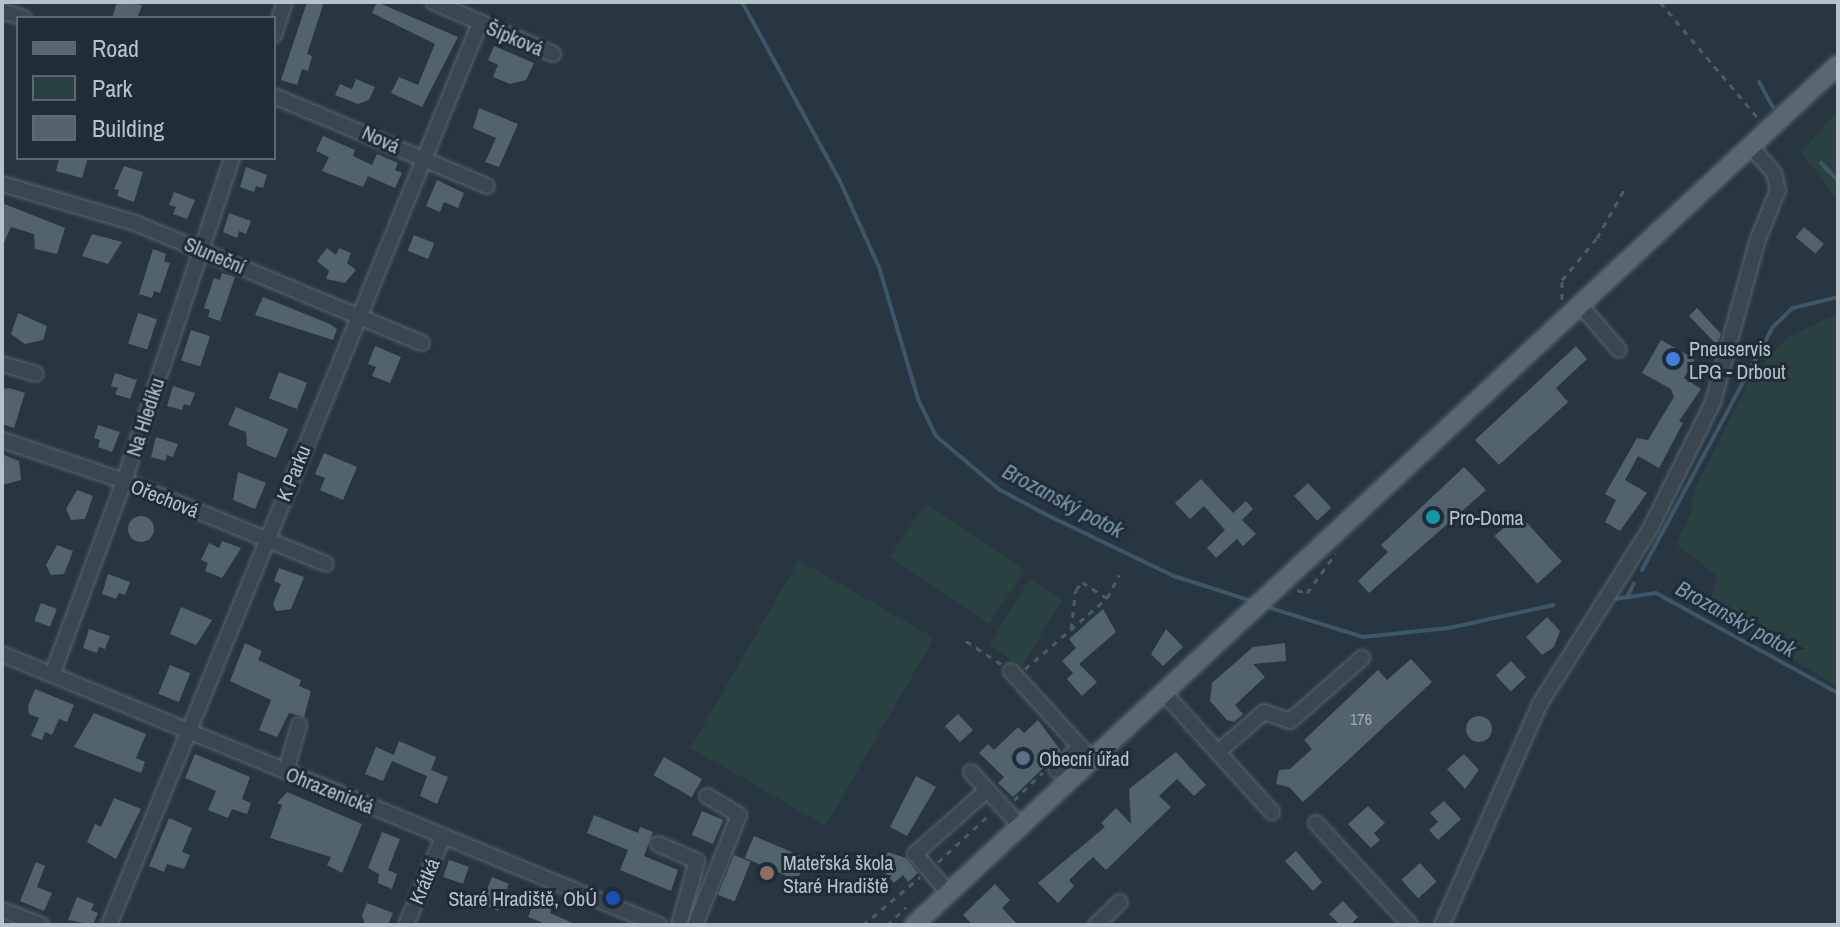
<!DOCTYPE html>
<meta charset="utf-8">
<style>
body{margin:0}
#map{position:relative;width:1840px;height:927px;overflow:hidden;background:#273641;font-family:"Archivo Narrow",sans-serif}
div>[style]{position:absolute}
.green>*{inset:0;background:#294241;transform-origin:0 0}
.stream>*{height:4px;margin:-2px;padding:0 2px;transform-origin:2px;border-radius:2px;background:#3d5769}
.building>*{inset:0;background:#52636d;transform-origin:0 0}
.round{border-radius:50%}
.path>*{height:3px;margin-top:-1.5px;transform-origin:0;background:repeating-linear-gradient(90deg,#495f5f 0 6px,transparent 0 12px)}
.roads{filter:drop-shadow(0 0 2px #59656e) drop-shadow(0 0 2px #59656e)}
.minor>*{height:14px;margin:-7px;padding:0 7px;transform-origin:7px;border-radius:7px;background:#3b4750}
.major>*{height:18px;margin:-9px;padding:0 9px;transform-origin:9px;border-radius:9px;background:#596770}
.dots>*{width:22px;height:22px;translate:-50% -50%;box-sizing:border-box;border:4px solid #202c36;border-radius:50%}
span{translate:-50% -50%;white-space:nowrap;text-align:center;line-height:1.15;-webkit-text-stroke:6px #202c36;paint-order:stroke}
.number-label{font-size:16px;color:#9eaab4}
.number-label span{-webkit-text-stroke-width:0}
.street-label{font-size:20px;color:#b8c2cb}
.poi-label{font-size:20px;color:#b8c2cb}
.left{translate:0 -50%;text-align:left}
.right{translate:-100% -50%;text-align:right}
.water-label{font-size:22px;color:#7997ac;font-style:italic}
.frame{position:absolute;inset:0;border:4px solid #b8c2cb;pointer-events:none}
.legend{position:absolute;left:16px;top:16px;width:260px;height:144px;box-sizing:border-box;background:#202c36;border:2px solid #5d6872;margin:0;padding:10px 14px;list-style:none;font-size:24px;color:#b8c2cb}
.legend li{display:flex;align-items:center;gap:16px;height:40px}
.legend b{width:40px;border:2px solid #5d6872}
</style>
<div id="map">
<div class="green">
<div style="clip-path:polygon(1838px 111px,1838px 201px,1801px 152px)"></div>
<div style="clip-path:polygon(1838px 313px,1838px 687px,1708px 608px,1717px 576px,1676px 544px,1693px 509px,1691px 497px,1751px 378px,1788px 337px)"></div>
<div style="left:926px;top:503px;width:120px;height:65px;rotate:34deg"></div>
<div style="left:799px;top:560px;width:156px;height:217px;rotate:30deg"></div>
<div style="left:1029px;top:579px;width:39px;height:78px;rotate:31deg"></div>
</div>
<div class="stream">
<div style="left:742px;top:2px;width:200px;rotate:61.3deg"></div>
<div style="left:838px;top:177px;width:99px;rotate:65.5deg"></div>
<div style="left:879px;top:267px;width:138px;rotate:73.5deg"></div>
<div style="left:918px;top:399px;width:41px;rotate:64.1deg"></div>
<div style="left:936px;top:436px;width:84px;rotate:40.2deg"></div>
<div style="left:1000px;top:490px;width:53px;rotate:28deg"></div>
<div style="left:1047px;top:515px;width:141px;rotate:25.7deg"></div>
<div style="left:1174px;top:576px;width:82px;rotate:17.8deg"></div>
<div style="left:1759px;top:82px;width:29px;rotate:61deg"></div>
<div style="left:1821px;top:163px;width:24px;rotate:45deg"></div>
<div style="left:1642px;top:570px;width:276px;rotate:-61.7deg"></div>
<div style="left:1773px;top:327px;width:28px;rotate:-44deg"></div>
<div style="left:1793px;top:308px;width:46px;rotate:-13.7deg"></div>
<div style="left:1628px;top:595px;width:13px;rotate:-63deg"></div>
<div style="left:1615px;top:599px;width:41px;rotate:-8.3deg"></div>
<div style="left:1656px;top:593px;width:208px;rotate:28.8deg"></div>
<div style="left:1264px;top:606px;width:104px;rotate:17.4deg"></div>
<div style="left:1363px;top:637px;width:86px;rotate:-6deg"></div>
<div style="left:1449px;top:628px;width:107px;rotate:-12.4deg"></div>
</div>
<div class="building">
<div style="clip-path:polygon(117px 2px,142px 5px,138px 16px,112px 18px)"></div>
<div style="clip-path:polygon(307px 2px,324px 2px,307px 54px,312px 56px,308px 71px,302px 69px,297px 85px,281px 80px)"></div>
<div style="clip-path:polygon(377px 2px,458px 37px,422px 107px,391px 93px,399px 77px,418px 85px,435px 44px,372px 13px)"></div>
<div style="clip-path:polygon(494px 46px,534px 63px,526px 80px,510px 84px,493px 77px,498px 65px,488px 60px)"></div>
<div style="clip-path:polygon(356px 79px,375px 87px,369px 100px,358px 104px,335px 95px,340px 84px,352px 89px)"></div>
<div style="clip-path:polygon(479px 108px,518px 124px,499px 167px,485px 162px,496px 138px,473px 128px)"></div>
<div style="clip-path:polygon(323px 136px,355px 150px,353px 156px,372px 165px,377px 154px,398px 163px,395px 170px,402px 173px,395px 188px,368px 176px,363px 187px,322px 171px,329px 157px,316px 151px)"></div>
<div style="clip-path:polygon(68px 158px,88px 158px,82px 178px,56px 171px,59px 159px)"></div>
<div style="clip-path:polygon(124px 166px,143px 172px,134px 202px,117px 196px,119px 190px,114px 189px)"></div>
<div style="clip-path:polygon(246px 167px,267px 175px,263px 188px,256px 186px,254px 192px,240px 187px)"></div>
<div style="clip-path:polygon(437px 180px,464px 193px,458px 208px,444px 202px,440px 212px,426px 206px)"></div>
<div style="clip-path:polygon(174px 192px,195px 200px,187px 219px,173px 214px,176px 207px,169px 205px)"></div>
<div style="clip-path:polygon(2px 203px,65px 228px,57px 254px,35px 249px,34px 234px,11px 227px,2px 247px)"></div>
<div style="clip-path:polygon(229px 213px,251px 221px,246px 234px,239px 231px,237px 238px,223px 232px)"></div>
<div style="left:1804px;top:227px;width:26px;height:13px;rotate:40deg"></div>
<div style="clip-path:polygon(92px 234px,122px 242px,108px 264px,82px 256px)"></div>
<div style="left:414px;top:235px;width:22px;height:17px;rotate:22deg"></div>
<div style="clip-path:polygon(327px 248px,336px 255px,339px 248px,351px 253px,347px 263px,356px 270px,345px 283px,326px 279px,329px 271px,317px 261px)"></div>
<div style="clip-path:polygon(153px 249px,166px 254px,164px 261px,170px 263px,160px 293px,154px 291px,152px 298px,139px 294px)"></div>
<div style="clip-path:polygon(222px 273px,235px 277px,220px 321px,208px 317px,210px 310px,204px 308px,214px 278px,220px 280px)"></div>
<div style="clip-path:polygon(263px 297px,330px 324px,337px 329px,333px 340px,255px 315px)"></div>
<div style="clip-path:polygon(1697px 308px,1721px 334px,1717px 345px,1689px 316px)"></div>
<div style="clip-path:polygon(18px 313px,47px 326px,43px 340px,25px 344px,11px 334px)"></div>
<div style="left:138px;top:313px;width:20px;height:32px;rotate:18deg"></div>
<div style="left:191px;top:330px;width:20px;height:32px;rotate:18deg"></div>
<div style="clip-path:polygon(1661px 340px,1695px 359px,1684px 378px,1701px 389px,1679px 421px,1683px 423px,1659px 468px,1638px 456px,1625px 480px,1647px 493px,1620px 531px,1605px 522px,1616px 500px,1605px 494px,1637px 438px,1648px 440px,1674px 397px,1671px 389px,1642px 373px)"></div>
<div style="clip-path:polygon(375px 346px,401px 357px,390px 383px,372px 376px,376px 367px,368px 364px)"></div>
<div style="clip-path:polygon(1576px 346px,1587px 359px,1556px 388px,1568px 402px,1499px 465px,1475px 440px)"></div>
<div style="left:279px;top:372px;width:30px;height:28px;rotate:21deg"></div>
<div style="clip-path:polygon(115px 373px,137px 380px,130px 399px,115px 394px,118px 388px,111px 386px)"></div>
<div style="clip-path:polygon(173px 386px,195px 393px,190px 406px,184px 404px,182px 410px,167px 406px)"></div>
<div style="clip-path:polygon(9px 388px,25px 393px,14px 428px,2px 424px,2px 389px)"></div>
<div style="clip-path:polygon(236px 407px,288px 429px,276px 458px,247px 446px,246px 432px,228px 425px)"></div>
<div style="clip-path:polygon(98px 425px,120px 432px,112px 452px,98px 447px,100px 440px,94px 438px)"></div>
<div style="clip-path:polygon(156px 437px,178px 444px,173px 457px,167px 455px,165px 461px,151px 457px)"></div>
<div style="clip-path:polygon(324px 453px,357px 467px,343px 500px,320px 490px,325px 478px,315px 474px)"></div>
<div style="clip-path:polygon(2px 454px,19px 461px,21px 480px,2px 485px)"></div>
<div style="clip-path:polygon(1464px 467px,1486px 490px,1369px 593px,1358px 581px,1388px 552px,1381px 545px)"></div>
<div style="clip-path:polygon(238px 472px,266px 483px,255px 509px,233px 500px)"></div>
<div style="clip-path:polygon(1201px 479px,1233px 513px,1246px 501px,1253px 509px,1242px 520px,1256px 534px,1243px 546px,1237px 539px,1216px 558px,1207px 548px,1225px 530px,1204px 506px,1190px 519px,1175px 503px)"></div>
<div style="left:1308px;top:483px;width:34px;height:19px;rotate:47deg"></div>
<div style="clip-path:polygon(77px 490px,93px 496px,85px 519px,71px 520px,66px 509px)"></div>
<div style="left:1519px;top:514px;width:64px;height:33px;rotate:48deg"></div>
<div class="round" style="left:128px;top:516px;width:26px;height:26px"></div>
<div style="clip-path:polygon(222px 541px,241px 548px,222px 578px,205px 571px,208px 563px,201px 560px,209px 543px,219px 548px)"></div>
<div style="clip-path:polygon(57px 545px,73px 551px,64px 574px,51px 575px,46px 565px)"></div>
<div style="clip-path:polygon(279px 568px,304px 577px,291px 609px,276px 611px,273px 604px,281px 584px,274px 581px)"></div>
<div style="clip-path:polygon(108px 574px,130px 582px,125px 595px,119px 593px,116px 599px,102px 594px)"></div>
<div style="left:41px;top:603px;width:17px;height:19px;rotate:21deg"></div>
<div style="clip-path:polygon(181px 607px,212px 620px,196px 645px,170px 634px)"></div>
<div style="clip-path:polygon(1103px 609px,1116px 632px,1079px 664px,1097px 682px,1082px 696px,1067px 679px,1073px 673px,1062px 661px,1076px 648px,1069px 639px)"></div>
<div style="clip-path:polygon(1547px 617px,1560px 631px,1554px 647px,1542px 655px,1526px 637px)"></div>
<div style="clip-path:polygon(89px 629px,110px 636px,105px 649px,99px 647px,97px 653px,83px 648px)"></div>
<div style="clip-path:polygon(1166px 629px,1183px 647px,1163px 666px,1151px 654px)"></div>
<div style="clip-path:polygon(245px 643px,262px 651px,258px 660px,301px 680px,299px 686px,311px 691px,304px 717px,289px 713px,277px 737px,259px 730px,271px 700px,230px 681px)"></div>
<div style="clip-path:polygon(1285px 643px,1286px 661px,1253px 664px,1265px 677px,1235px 705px,1243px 714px,1234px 722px,1227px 720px,1210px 701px,1212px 683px,1253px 647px)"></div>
<div style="clip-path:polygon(1411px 659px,1432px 682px,1303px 802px,1289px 787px,1276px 784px,1279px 770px,1290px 769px,1312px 749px,1304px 740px,1378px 670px,1387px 680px)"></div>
<div style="left:1511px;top:661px;width:22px;height:21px;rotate:47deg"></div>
<div style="left:170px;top:665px;width:22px;height:31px;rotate:22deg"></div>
<div style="clip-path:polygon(35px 689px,74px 705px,67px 722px,59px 719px,52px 735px,45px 732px,42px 740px,31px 736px,39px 718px,29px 714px,28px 706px)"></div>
<div style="clip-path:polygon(94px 713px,146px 734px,136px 758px,145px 762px,141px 773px,74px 747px)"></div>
<div style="left:958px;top:714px;width:22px;height:18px;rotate:47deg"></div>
<div class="round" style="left:1466px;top:716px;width:26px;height:26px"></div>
<div style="clip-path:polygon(1038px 720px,1061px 751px,1013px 797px,998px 783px,1004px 777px,979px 753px,988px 744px,994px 750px,1018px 727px,1024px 733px)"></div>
<div style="clip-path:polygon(399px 741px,436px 757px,431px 770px,448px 777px,437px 804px,420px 796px,427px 776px,392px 761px,383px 781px,365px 774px,376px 747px,394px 755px)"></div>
<div style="clip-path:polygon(1176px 752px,1206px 785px,1194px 796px,1177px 779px,1159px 796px,1171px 807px,1106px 870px,1093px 857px,1069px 880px,1074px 886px,1058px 903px,1038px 883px,1105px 827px,1101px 823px,1116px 808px,1131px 824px,1129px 789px)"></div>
<div style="clip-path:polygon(195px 754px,250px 777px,242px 799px,251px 803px,247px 814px,232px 809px,228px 818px,208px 810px,216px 791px,185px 778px)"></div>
<div style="clip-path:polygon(1464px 754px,1479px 770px,1465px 789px,1447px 769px)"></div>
<div style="left:664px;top:757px;width:44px;height:21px;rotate:30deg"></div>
<div style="clip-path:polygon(916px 776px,936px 787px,907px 836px,890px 827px)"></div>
<div style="clip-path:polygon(287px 792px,362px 824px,342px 873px,327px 865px,331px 857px,270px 838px,282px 805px,277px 803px)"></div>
<div style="clip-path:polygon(114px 798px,141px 809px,116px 859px,87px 842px,95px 824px,101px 827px)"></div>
<div style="clip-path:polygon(1444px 801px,1461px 819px,1438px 840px,1429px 830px,1438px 822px,1430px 813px)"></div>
<div style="clip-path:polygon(1368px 806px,1385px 823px,1374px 833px,1380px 840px,1371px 848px,1348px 824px)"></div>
<div style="left:702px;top:811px;width:23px;height:26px;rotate:23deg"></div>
<div style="clip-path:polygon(594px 815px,638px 833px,640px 827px,653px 832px,644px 856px,678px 870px,671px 891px,620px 870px,628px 850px,587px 833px)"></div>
<div style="clip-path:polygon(169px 818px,192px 828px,182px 852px,190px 855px,184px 869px,167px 864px,164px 872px,149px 866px)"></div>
<div style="clip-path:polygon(382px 832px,400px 839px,388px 870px,397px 874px,392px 889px,378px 883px,379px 874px,368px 868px)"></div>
<div style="left:754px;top:836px;width:57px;height:24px;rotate:23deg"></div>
<div style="clip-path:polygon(1296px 851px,1322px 882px,1313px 891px,1285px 861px)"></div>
<div style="clip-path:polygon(888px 852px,906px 858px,918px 873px,908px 882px,903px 875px,894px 883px,880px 867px)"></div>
<div style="left:734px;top:855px;width:18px;height:43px;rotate:22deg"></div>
<div style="left:449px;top:860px;width:21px;height:18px;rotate:19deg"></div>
<div style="clip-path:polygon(36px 862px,45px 866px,37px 887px,52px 893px,44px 911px,20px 901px)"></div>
<div style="left:1420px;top:863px;width:25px;height:25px;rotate:48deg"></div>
<div style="left:492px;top:877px;width:18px;height:29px;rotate:22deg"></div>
<div style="clip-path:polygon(995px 884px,1010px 900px,1002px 908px,1018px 925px,973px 925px,963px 915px)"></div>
<div style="clip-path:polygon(537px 895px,554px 902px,550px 913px,577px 925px,548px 925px,528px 917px)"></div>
<div style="clip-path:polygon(77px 897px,94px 904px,91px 910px,98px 913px,93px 925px,68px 920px)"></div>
<div style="clip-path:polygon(1343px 901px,1358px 917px,1350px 925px,1340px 925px,1329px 914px)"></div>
<div style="clip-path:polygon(367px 903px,393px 913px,388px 925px,365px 925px,362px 915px)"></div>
</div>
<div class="path">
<div style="left:1660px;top:2px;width:152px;rotate:49.8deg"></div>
<div style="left:1562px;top:300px;width:20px;rotate:-90deg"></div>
<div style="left:1562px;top:280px;width:55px;rotate:-50.2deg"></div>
<div style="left:1597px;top:238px;width:55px;rotate:-60.6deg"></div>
<div style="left:1297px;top:590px;width:10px;rotate:17deg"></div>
<div style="left:1307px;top:593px;width:49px;rotate:-54.1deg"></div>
<div style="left:1071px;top:629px;width:39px;rotate:-83deg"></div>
<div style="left:1076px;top:590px;width:10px;rotate:-53deg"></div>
<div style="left:1082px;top:582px;width:30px;rotate:33deg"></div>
<div style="left:966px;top:641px;width:42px;rotate:33.3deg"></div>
<div style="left:1025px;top:669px;width:108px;rotate:-40.9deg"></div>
<div style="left:1107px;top:598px;width:26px;rotate:-62deg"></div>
<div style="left:1014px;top:800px;width:40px;rotate:-44deg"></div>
<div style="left:938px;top:862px;width:72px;rotate:-42.8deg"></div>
<div style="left:863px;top:925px;width:75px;rotate:-40.1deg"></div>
<div style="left:887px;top:925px;width:26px;rotate:-43deg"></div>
</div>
<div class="roads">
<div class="minor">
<div style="left:433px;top:2px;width:131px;rotate:23.4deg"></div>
<div style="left:2px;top:11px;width:23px;rotate:18deg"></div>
<div style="left:274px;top:35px;width:35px;rotate:-72deg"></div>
<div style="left:274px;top:96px;width:231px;rotate:22.9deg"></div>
<div style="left:2px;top:184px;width:139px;rotate:16.3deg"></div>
<div style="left:135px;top:223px;width:311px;rotate:22.7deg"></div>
<div style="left:1581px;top:306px;width:58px;rotate:49.2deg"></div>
<div style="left:2px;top:364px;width:35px;rotate:16deg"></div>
<div style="left:2px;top:440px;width:129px;rotate:18.6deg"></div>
<div style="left:124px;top:481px;width:218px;rotate:22.3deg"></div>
<div style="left:2px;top:654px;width:711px;rotate:22.42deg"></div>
<div style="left:1011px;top:671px;width:119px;rotate:47.7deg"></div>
<div style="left:52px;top:675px;width:207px;rotate:-69.6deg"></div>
<div style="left:124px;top:481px;width:341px;rotate:-71.5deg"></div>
<div style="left:1164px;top:693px;width:161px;rotate:47.8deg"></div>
<div style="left:1218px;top:752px;width:61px;rotate:-41deg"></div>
<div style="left:1264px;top:712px;width:28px;rotate:19deg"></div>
<div style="left:1290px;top:721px;width:96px;rotate:-41.2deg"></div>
<div style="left:1056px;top:770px;width:33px;rotate:-44deg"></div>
<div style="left:286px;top:771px;width:48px;rotate:-74.2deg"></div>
<div style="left:971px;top:772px;width:72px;rotate:47.8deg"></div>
<div style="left:1316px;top:823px;width:139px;rotate:47.3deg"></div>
<div style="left:658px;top:844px;width:43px;rotate:23.6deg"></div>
<div style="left:697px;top:861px;width:66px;rotate:105.7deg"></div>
<div style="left:948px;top:892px;width:50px;rotate:-131deg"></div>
<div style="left:915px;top:854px;width:96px;rotate:-41.6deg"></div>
<div style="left:2px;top:910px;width:42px;rotate:21deg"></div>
<div style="left:109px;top:925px;width:975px;rotate:-67.64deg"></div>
<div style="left:406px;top:925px;width:95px;rotate:-67.2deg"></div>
<div style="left:695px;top:925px;width:118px;rotate:-68.2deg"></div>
<div style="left:739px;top:815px;width:37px;rotate:-149deg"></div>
<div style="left:1096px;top:925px;width:33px;rotate:-44deg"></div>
<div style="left:1442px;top:925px;width:244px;rotate:-66.1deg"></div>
<div style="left:1541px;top:702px;width:204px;rotate:-57.8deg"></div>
<div style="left:1650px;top:529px;width:142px;rotate:-63.6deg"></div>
<div style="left:1713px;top:402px;width:169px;rotate:-74.6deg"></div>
<div style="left:1758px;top:239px;width:53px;rotate:-67.8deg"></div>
<div style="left:1778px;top:190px;width:17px;rotate:-103deg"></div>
<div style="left:1774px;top:173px;width:35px;rotate:-131deg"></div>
</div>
<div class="major">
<div style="left:914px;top:925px;width:1262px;rotate:-42.95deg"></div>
</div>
</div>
<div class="dots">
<div style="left:1673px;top:359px;background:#3f7fe0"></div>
<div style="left:1433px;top:517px;background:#0f9aa8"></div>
<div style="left:1023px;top:758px;background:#5c6f8a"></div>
<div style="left:767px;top:873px;background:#8d6e63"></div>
<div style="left:613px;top:898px;background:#1a4fb4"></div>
</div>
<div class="number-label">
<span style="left:1361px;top:719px">176</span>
</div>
<div class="street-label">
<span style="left:515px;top:38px;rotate:23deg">Šípková</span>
<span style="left:381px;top:139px;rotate:25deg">Nová</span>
<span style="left:215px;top:255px;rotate:23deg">Sluneční</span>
<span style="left:145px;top:417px;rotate:-72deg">Na Hledíku</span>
<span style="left:293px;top:473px;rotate:-68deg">K Parku</span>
<span style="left:165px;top:498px;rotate:22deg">Ořechová</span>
<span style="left:330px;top:790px;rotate:22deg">Ohrazenická</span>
<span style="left:424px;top:881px;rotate:-67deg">Krátká</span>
</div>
<div class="poi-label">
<span class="left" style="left:1689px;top:360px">Pneuservis<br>LPG - Drbout</span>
<span class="left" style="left:1449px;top:517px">Pro-Doma</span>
<span class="left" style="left:1039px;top:758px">Obecní úřad</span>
<span class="left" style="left:783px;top:874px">Mateřská škola<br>Staré Hradiště</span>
<span class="right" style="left:597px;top:898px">Staré Hradiště, ObÚ</span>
</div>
<div class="water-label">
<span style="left:1063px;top:501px;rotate:28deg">Brozanský potok</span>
<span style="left:1736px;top:619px;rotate:29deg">Brozanský potok</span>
</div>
<div class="frame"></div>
<ul class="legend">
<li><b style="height:10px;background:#596770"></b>Road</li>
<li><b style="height:22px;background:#294241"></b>Park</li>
<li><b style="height:22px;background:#52636d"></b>Building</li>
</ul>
</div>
